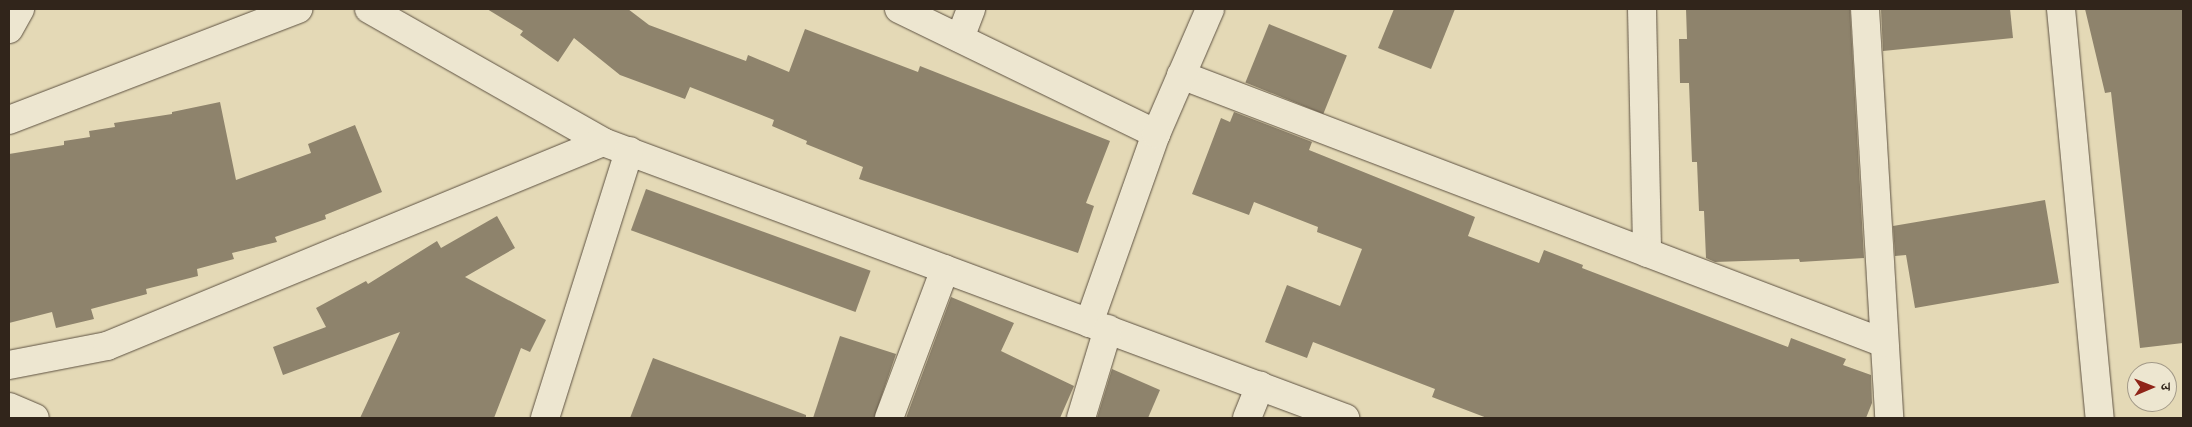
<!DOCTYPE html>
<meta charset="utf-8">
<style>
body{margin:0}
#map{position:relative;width:2192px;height:427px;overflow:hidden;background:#e4d9b6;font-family:"Gentium Book Plus","Noto Serif Devanagari",serif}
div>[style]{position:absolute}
.building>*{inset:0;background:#8e836c;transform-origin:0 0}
.roads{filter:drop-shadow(0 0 1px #5e5242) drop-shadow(0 0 1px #5e5242)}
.street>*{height:28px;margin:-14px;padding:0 14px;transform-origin:14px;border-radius:14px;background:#ede6d0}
span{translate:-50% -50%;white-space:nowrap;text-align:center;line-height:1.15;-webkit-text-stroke:4px #ede6d0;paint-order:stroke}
.frame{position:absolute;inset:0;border:10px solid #31251b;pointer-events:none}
.north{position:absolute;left:2127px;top:362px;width:50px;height:50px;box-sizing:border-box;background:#ede6d0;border:1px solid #a29988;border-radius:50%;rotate:89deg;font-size:14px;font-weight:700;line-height:20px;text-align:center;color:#31251b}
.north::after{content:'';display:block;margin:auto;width:18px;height:22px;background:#8f2418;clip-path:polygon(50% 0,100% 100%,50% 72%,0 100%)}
</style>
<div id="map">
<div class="building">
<div style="clip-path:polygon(487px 9px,628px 9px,649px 25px,746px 61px,748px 55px,789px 72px,805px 29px,918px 72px,920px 66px,1110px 141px,1086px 203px,1094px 206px,1078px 253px,859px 179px,863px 167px,806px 144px,807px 141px,772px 126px,774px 120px,690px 87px,685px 99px,620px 75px,574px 38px,558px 62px,520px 35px,523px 31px)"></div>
<div style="clip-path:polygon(1394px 9px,1455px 9px,1431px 69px,1378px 48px)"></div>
<div style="clip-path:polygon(1686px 9px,1850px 9px,1864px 258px,1800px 262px,1799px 259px,1715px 262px,1706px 258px,1704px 211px,1699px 211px,1697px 162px,1692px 162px,1689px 83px,1680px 83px,1679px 39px,1687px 39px)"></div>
<div style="clip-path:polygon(1881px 9px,2010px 9px,2013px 38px,1883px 51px)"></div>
<div style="clip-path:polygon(2085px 9px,2183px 9px,2183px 343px,2140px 348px,2111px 92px,2105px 93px)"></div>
<div style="left:1269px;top:24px;width:84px;height:63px;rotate:22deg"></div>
<div style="clip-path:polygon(220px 102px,236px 180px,311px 153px,308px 144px,355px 125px,382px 192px,325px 215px,326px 219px,275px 237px,277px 242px,232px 253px,234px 259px,197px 269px,198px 276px,146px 289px,147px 294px,91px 309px,94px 319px,56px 328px,52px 312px,9px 323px,9px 154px,64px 145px,64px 141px,90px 137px,89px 131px,115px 127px,114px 123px,172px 114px,172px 112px)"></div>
<div style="clip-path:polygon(1234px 112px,1312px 142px,1309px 150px,1475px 217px,1468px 236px,1539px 263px,1544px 250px,1583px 265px,1582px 268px,1788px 347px,1791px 338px,1846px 359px,1843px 365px,1871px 375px,1872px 403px,1866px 418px,1487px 418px,1432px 397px,1435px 389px,1313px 342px,1307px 358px,1265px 342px,1287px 285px,1340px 306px,1362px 249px,1317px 232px,1318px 227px,1254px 202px,1249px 215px,1192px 194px,1221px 118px,1230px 122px)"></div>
<div style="left:646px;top:189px;width:239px;height:44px;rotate:20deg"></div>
<div style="clip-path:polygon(2045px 200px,2059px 283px,1915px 308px,1906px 255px,1895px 256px,1893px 226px)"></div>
<div style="clip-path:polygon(497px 216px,515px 248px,465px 277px,546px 320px,530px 352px,521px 348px,494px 418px,360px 418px,400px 332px,283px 375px,273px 347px,326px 327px,316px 308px,366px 281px,368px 284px,437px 241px,441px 248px)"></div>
<div style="clip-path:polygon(951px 297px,1014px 323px,1001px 351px,1074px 386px,1060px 418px,906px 418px)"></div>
<div style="clip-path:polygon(840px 336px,896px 354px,874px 418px,813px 418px)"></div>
<div style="clip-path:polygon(653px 358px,806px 415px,806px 418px,630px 418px)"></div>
<div style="clip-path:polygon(1112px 369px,1160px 390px,1148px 418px,1097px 418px)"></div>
</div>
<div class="roads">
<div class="street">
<div style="left:369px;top:9px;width:269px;rotate:29.6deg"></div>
<div style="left:603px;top:142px;width:792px;rotate:20.4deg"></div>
<div style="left:899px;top:9px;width:286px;rotate:25.9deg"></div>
<div style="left:1642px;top:9px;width:244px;rotate:88.8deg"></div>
<div style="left:1865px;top:9px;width:410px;rotate:86.6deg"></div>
<div style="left:2061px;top:9px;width:411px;rotate:84.6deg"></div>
<div style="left:9px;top:29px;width:23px;rotate:-61deg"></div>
<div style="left:960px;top:38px;width:31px;rotate:-69deg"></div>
<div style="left:1181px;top:75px;width:752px;rotate:20.87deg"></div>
<div style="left:9px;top:120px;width:310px;rotate:-21deg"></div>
<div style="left:1089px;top:323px;width:201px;rotate:-70.5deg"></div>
<div style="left:1156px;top:134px;width:136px;rotate:-66.6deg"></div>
<div style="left:9px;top:365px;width:100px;rotate:-11deg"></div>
<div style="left:107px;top:346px;width:536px;rotate:-22.36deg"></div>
<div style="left:9px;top:407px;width:28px;rotate:23deg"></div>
<div style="left:545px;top:418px;width:280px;rotate:-72.5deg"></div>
<div style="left:889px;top:418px;width:159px;rotate:-69.4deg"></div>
<div style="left:1081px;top:418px;width:93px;rotate:-73.1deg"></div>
<div style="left:1247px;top:418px;width:35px;rotate:-68deg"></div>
</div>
</div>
<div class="frame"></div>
<div class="north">उ</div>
</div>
